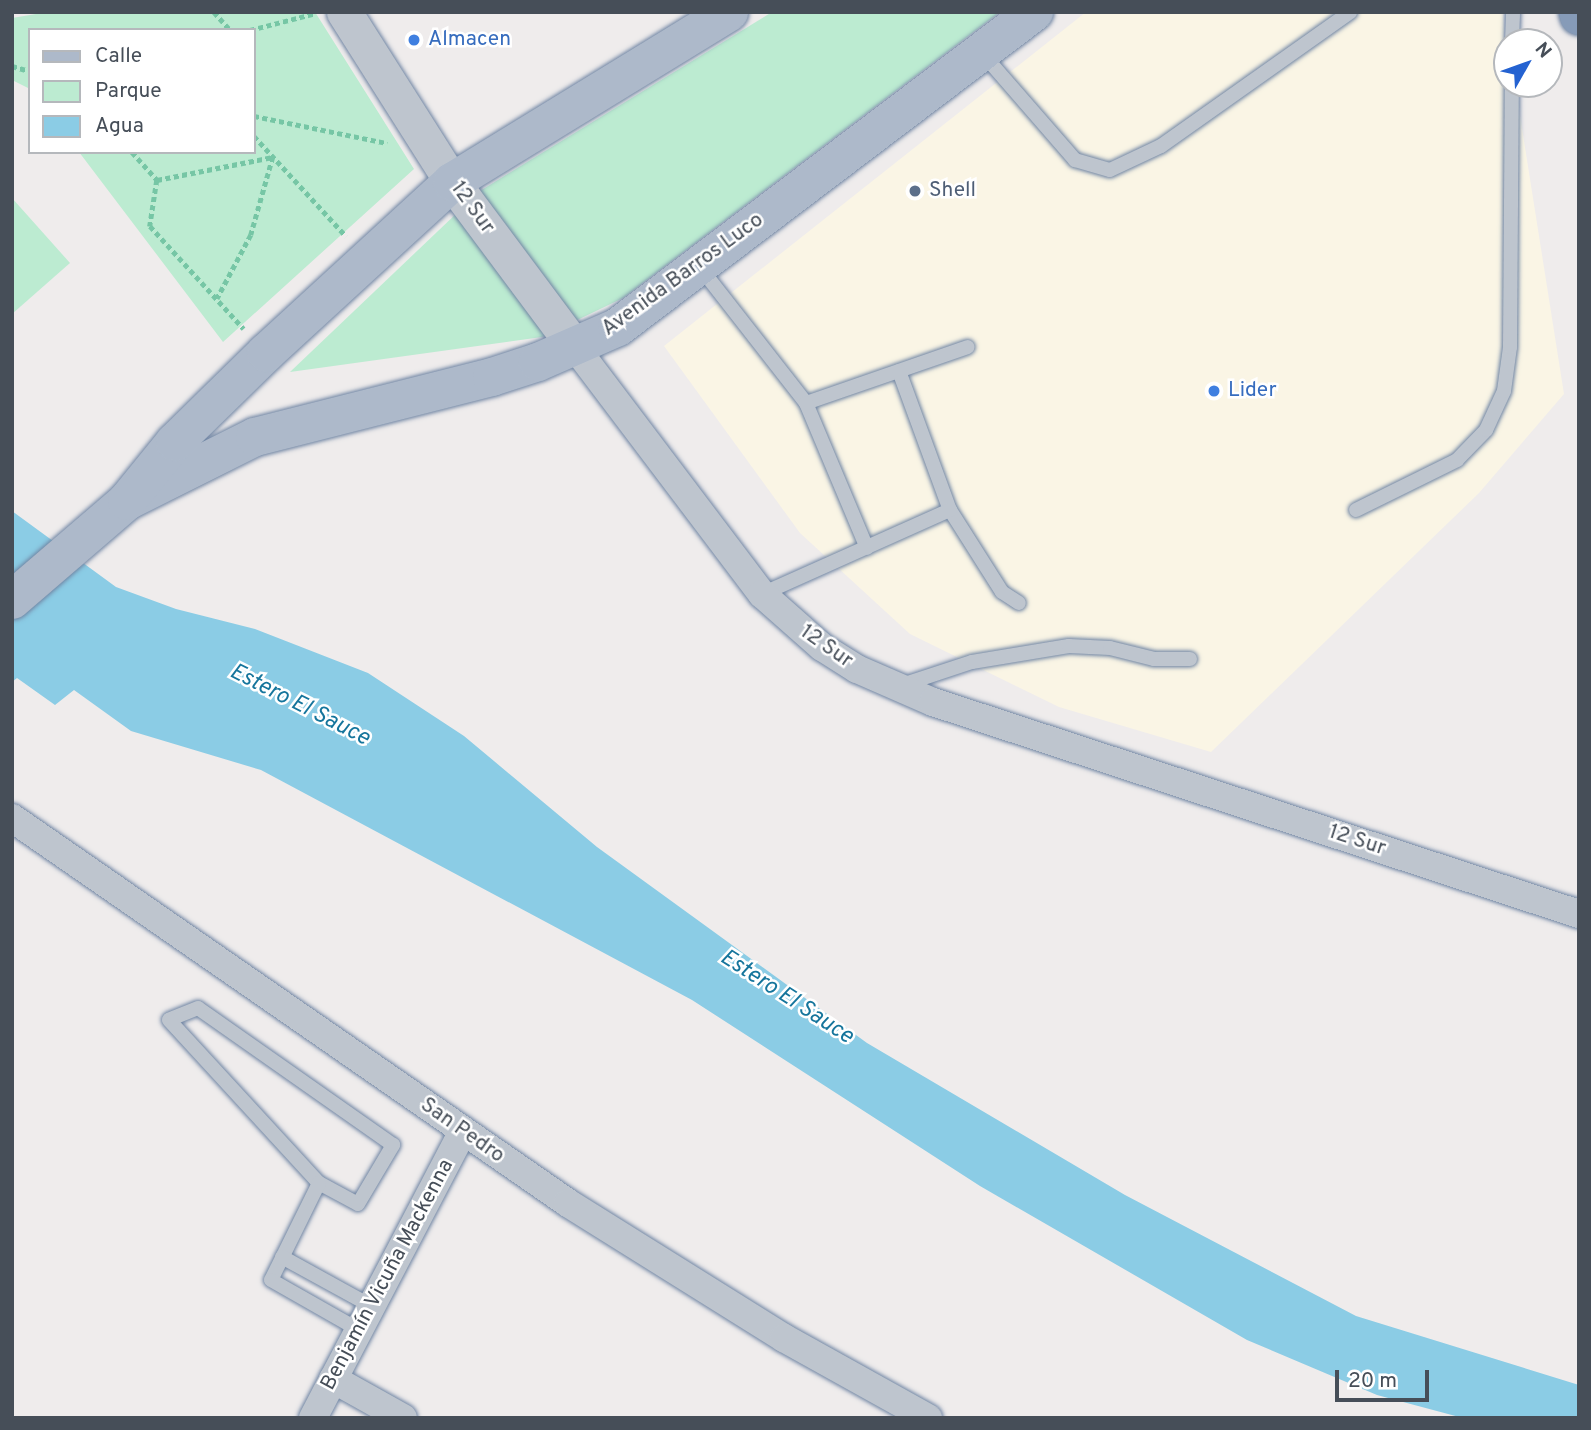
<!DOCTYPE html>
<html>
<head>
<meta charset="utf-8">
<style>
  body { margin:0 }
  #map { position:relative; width:1591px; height:1430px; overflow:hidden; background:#efecec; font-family:Overpass,sans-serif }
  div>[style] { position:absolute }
  .commercial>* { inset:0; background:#faf5e5 }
  .green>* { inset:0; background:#bcebd1 }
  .water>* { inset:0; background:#8bcce5 }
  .path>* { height:4.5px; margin-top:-2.25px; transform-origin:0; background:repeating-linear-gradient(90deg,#76c6a5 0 5px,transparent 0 8.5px) }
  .roads { filter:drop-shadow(0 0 2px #7186a4) drop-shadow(0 0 2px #7186a4) }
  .service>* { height:14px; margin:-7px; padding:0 7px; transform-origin:7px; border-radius:7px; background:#bec5ce }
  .minor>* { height:28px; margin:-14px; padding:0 14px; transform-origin:14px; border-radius:14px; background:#bec5ce }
  .tertiary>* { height:35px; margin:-17.5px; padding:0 17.5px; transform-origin:17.5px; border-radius:17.5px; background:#bec5ce }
  .primary>* { height:38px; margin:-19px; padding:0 19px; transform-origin:19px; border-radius:19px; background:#adb9ca }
  .motorway>* { height:38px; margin:-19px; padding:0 19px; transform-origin:19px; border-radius:19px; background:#869bb8 }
  .dots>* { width:19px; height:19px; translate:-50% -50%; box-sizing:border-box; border:4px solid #fff; border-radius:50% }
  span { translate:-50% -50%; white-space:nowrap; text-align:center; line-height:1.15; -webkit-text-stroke:5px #fff; paint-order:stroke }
  .shop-label { font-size:21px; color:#366cbe }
  .left { translate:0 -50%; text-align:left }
  .service-label { font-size:21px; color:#4e5e75 }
  .street-label { font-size:21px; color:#464e58 }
  .water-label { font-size:23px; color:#15759c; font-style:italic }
  .frame { position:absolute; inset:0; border:14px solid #464e58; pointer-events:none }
  .legend { position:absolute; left:28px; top:28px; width:228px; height:126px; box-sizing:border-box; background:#fff; border:2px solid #b5b8bc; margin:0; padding:9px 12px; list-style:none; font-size:21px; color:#464e58 }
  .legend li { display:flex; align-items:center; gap:14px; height:35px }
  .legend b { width:35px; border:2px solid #b5b8bc }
  .north { position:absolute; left:1493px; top:28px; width:70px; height:70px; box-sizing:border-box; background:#fff; border:2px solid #b5b8bc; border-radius:50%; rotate:50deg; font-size:19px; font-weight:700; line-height:28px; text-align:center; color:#464e58 }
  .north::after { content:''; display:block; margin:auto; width:24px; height:32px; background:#2462d1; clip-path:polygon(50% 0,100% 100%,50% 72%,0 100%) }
  .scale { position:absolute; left:1335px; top:1370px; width:94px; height:32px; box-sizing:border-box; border:4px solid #464e58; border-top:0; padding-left:9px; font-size:21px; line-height:24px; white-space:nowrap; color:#464e58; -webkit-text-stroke:5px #fff; paint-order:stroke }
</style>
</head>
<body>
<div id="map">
  <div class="commercial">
    <i style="clip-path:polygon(1086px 12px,1503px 12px,1507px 84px,1515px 84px,1564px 394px,1479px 493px,1211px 752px,1059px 707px,910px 634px,800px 533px,664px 346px)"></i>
  </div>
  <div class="green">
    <i style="clip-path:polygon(48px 12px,315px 12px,414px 169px,223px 342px,79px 152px,254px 152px,254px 30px,30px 30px,30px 89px,12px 80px,12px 18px)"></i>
    <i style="clip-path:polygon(772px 12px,1000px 12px,623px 298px,542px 337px,290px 372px,480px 191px)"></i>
    <i style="clip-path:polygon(12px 198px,70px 263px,12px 314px)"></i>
  </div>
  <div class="water">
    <i style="clip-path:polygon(12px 511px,116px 587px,176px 609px,255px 629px,368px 673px,464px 736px,597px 847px,867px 1043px,1125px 1195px,1356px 1316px,1579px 1385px,1579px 1418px,1463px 1418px,1377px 1395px,1247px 1340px,980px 1186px,692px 1000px,261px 770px,131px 731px,74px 690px,55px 705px,17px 678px,12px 682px)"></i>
  </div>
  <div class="path">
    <i style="left:214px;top:12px;width:24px;rotate:48deg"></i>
    <i style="left:250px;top:30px;width:65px;rotate:-14.3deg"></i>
    <i style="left:12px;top:66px;width:19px;rotate:16deg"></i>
    <i style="left:254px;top:116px;width:136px;rotate:11.5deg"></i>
    <i style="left:254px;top:136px;width:136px;rotate:47.4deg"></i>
    <i style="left:132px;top:152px;width:38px;rotate:48deg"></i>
    <i style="left:157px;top:180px;width:47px;rotate:98.7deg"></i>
    <i style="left:150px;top:226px;width:139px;rotate:47.6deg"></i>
    <i style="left:157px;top:180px;width:118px;rotate:-11.2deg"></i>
    <i style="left:273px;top:157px;width:81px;rotate:105.8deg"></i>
    <i style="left:251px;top:235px;width:72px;rotate:118deg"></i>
  </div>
  <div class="roads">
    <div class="service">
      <i style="left:1512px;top:42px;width:30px;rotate:-88deg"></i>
      <i style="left:982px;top:53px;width:142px;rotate:49deg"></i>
      <i style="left:1075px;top:160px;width:36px;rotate:16deg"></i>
      <i style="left:1110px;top:170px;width:56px;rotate:-25.2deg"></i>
      <i style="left:1161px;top:146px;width:232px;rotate:-35.3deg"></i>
      <i style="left:699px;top:266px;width:174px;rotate:52deg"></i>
      <i style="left:806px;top:403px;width:171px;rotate:-19.1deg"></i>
      <i style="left:899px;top:371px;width:148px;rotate:69.9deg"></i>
      <i style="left:950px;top:510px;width:97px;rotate:57.6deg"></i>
      <i style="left:1002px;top:592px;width:20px;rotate:33deg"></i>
      <i style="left:806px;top:403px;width:157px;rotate:67.2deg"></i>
      <i style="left:1356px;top:510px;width:113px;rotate:-26.3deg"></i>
      <i style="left:1457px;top:460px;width:42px;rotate:-46deg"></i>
      <i style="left:1486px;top:430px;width:43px;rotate:-65.2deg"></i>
      <i style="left:1504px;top:391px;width:44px;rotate:-82.2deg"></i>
      <i style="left:1510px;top:347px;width:263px;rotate:-89.6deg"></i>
      <i style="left:762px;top:594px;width:206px;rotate:-24.1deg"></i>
      <i style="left:899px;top:686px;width:77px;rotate:-18.2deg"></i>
      <i style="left:972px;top:662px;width:98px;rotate:-9.4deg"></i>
      <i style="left:1069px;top:646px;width:41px;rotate:2.8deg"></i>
      <i style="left:1110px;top:648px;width:45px;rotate:14deg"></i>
      <i style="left:1154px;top:659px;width:36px"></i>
      <i style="left:319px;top:1183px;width:44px;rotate:28.3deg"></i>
      <i style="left:358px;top:1204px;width:69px;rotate:-59.3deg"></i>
      <i style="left:393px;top:1145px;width:238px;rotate:-144.9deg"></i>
      <i style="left:198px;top:1008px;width:31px;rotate:158deg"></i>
      <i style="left:169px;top:1020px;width:222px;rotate:47.4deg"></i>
      <i style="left:319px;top:1183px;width:108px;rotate:116.3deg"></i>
      <i style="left:271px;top:1280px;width:101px;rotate:29.6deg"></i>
      <i style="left:282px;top:1257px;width:102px;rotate:28.8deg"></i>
    </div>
    <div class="minor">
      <i style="left:575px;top:347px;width:310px;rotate:52.9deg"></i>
      <i style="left:762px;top:594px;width:80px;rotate:41.5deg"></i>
      <i style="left:822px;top:647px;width:41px;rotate:32.2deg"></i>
      <i style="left:857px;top:669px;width:83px;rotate:23.5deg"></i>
      <i style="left:933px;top:702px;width:680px;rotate:18.17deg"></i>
      <i style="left:12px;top:818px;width:676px;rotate:34.7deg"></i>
      <i style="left:568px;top:1203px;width:255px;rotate:32deg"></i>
      <i style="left:784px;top:1338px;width:165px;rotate:29.1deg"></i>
      <i style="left:333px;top:1379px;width:80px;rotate:29.1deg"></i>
      <i style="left:313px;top:1418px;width:324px;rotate:-62.4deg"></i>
    </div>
    <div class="tertiary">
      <i style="left:344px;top:12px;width:201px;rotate:57.6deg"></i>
      <i style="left:452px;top:182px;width:206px;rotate:53.3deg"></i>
    </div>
    <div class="primary">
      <i style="left:127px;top:501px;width:143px;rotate:-26.6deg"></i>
      <i style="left:255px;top:437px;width:244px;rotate:-14.2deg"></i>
      <i style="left:492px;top:377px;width:48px;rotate:-18.1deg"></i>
      <i style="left:538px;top:362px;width:87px;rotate:-23.6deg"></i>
      <i style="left:618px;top:327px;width:522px;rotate:-37.13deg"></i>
      <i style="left:12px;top:600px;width:152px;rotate:-40.7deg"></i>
      <i style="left:127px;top:501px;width:76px;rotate:-50.9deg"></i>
      <i style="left:175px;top:442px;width:127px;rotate:-44.4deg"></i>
      <i style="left:266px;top:353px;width:253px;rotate:-42.6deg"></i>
      <i style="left:452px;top:182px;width:325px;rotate:-31.5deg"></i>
    </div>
    <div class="motorway">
      <i style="left:1578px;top:12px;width:4px;rotate:76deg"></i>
    </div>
  </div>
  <div class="dots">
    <i style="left:414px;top:40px;background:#3f7fe0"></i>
    <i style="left:915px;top:191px;background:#5c6f8a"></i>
    <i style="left:1214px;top:391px;background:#3f7fe0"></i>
  </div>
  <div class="shop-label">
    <span class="left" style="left:428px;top:40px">Almacen</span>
    <span class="left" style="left:1228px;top:391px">Lider</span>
  </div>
  <div class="service-label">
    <span class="left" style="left:929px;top:191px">Shell</span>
  </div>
  <div class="street-label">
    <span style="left:472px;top:208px;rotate:54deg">12 Sur</span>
    <span style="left:683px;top:275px;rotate:-36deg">Avenida Barros Luco</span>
    <span style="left:826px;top:647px;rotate:35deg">12 Sur</span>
    <span style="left:1357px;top:841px;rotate:18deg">12 Sur</span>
    <span style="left:462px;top:1131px;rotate:35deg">San Pedro</span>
    <span style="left:388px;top:1275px;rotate:-62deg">Benjamín Vicuña Mackenna</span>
  </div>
  <div class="water-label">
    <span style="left:299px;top:706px;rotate:27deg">Estero El Sauce</span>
    <span style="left:786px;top:998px;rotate:33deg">Estero El Sauce</span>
  </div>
  <div class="frame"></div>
  <ul class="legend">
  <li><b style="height:9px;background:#adb9ca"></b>Calle</li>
  <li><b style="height:19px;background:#bcebd1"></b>Parque</li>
  <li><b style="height:19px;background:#8bcce5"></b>Agua</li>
  </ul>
  <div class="north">N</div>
  <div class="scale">20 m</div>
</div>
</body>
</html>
